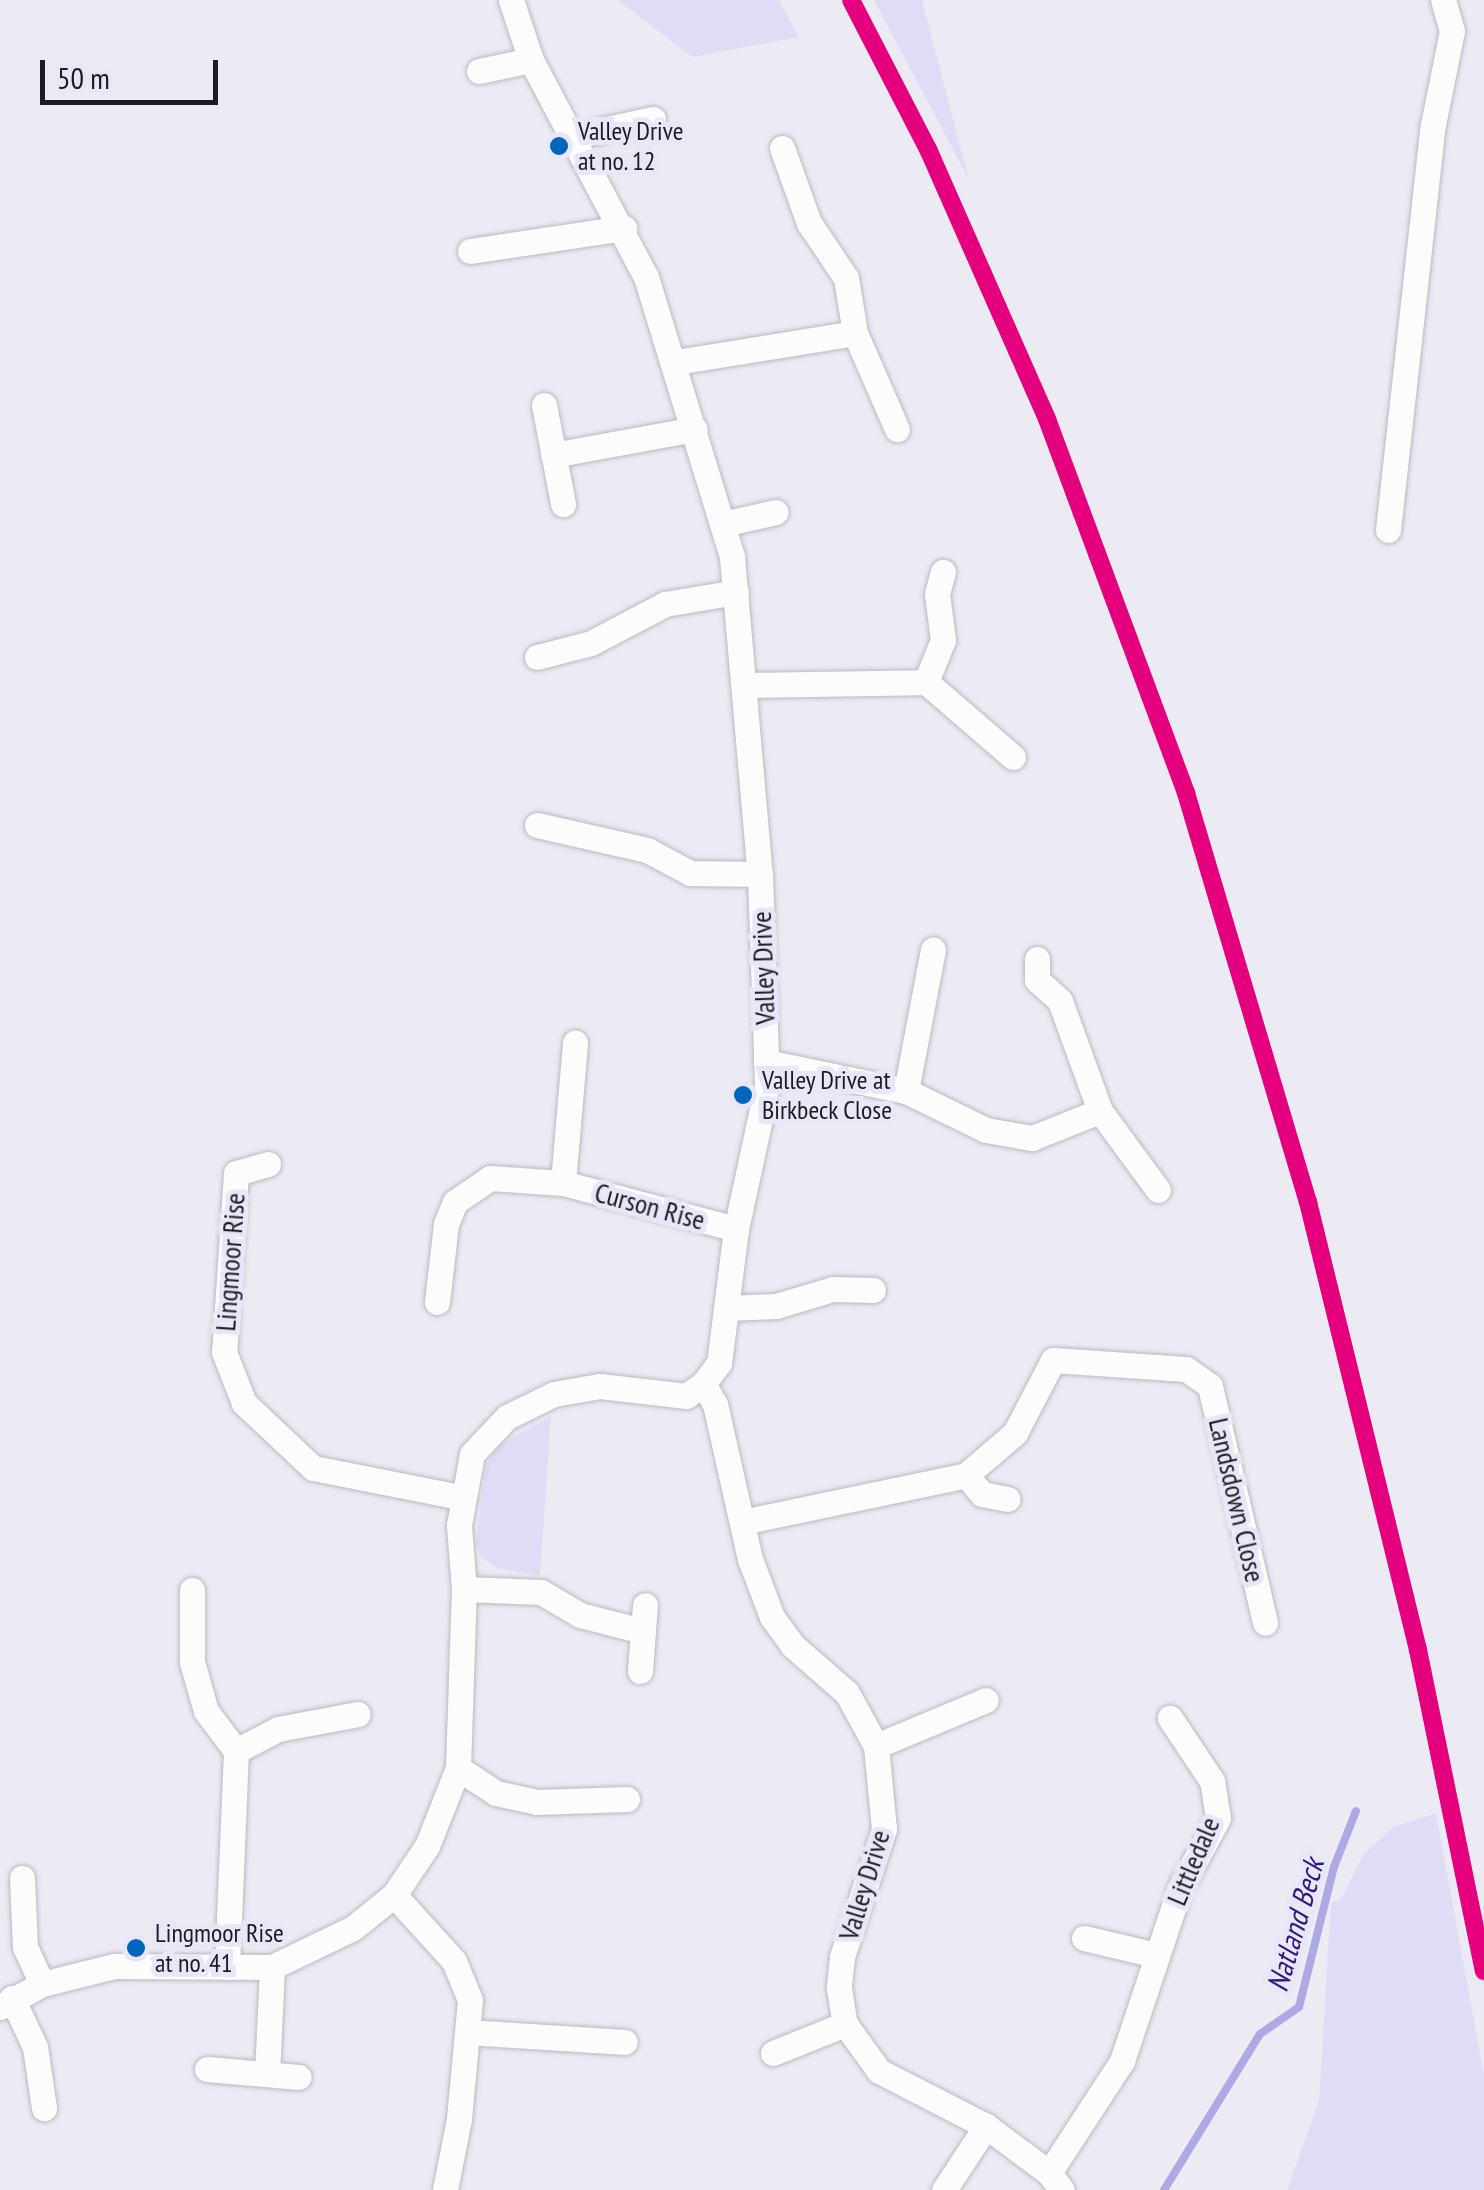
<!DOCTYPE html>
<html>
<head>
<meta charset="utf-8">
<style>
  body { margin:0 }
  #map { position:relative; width:1484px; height:2190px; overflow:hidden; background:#ecebf4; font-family:"PT Sans Narrow",sans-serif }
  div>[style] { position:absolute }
  .green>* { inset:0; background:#deddf5 }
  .stream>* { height:8px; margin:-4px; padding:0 4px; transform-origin:4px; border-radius:4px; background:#aea8e5 }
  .roads { filter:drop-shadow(0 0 2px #babac0) drop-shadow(0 0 2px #babac0) }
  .minor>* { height:25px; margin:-12.5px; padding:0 12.5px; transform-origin:12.5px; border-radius:12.5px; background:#fcfcfd }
  .rail-1>* { height:18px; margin:-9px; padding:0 9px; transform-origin:9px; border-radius:9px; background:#e5007d }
  .dots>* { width:28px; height:28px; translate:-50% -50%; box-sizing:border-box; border:5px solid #e8e7f8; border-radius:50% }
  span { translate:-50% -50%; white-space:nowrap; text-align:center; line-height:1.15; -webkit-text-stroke:10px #e8e7f8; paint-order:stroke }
  .bus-label { font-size:26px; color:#1b1b21 }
  .left { translate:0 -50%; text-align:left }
  .street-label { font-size:28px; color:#1b1b21 }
  .water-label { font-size:30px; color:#341778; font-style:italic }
  .scale { position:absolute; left:40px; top:60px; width:178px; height:45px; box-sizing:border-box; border:5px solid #1b1b21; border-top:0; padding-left:12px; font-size:30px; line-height:35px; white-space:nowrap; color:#1b1b21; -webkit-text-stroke:8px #e8e7f8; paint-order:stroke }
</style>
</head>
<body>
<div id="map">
  <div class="green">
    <i style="clip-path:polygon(618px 0,779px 0,799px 37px,692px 57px)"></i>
    <i style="clip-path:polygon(874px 0,922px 0,969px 180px)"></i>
    <i style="clip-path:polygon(551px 1416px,540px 1576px,497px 1568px,482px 1558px,476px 1544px,486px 1465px,500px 1445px)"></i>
    <i style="clip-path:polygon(1436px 1813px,1484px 2075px,1484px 2190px,1287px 2190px,1319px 2101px,1331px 1903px,1342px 1898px,1363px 1855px,1393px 1827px)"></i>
  </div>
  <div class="stream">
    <i style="left:1164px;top:2190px;width:183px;rotate:-58.4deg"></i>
    <i style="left:1260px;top:2034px;width:47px;rotate:-34.7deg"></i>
    <i style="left:1299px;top:2007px;width:144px;rotate:-76deg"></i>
    <i style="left:1334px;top:1867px;width:60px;rotate:-68.6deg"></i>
  </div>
  <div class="roads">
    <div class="minor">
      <i style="left:511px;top:0;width:63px;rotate:71.6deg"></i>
      <i style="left:531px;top:60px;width:246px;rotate:62.1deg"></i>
      <i style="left:646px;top:277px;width:293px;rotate:72.9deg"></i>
      <i style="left:732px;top:557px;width:318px;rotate:85deg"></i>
      <i style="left:760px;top:874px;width:212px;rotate:88.1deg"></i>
      <i style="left:767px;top:1086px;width:146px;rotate:102.2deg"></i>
      <i style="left:736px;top:1229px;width:135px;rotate:97.2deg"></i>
      <i style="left:719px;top:1363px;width:26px;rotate:127deg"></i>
      <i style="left:703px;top:1384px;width:23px;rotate:59deg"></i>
      <i style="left:715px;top:1404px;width:159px;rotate:77.3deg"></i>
      <i style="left:750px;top:1559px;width:62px;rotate:69.2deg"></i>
      <i style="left:772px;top:1617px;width:34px;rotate:54deg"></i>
      <i style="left:792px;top:1645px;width:73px;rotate:41.1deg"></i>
      <i style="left:847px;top:1693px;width:60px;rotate:61.3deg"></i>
      <i style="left:876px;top:1746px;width:83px;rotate:84.5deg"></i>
      <i style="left:884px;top:1829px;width:135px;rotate:108.2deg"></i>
      <i style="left:842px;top:1957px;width:31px;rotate:96deg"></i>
      <i style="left:839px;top:1988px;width:36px;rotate:81deg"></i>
      <i style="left:845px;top:2024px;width:58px;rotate:54.1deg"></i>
      <i style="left:879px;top:2071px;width:120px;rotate:27.2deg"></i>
      <i style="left:986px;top:2126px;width:79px;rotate:36.7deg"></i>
      <i style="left:1049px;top:2173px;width:21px;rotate:53deg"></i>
      <i style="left:479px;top:71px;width:53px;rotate:-11.9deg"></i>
      <i style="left:570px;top:137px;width:85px;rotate:-12.2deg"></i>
      <i style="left:782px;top:148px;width:80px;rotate:70.2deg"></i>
      <i style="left:809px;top:223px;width:66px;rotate:56.1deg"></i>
      <i style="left:846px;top:278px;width:56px;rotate:80.7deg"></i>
      <i style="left:855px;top:333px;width:105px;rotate:66.4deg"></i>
      <i style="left:470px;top:251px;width:156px;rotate:-8.5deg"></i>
      <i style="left:676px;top:362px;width:181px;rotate:-9.2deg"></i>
      <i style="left:544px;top:405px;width:101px;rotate:79.1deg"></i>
      <i style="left:553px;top:455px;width:144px;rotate:-10.4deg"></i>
      <i style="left:723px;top:524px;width:54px;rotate:-12.8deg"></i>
      <i style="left:1388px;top:530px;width:407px;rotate:-83.7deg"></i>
      <i style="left:1433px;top:125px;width:96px;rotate:-78.6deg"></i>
      <i style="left:1452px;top:31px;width:32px;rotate:-106deg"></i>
      <i style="left:537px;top:657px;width:56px;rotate:-14.5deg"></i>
      <i style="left:591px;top:643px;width:84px;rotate:-27.8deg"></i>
      <i style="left:665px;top:604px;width:72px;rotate:-9.6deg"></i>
      <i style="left:926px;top:682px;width:45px;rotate:-68deg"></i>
      <i style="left:943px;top:640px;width:46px;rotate:-97.4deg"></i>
      <i style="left:937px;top:594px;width:23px;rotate:-75deg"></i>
      <i style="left:744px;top:685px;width:182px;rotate:-0.9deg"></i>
      <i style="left:926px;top:682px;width:115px;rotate:40.8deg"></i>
      <i style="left:537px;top:825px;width:113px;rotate:12.8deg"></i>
      <i style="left:647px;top:850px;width:49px;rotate:28.1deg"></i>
      <i style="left:690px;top:873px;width:70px;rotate:0.8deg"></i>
      <i style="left:1037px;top:959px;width:21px;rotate:90deg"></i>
      <i style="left:1037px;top:980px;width:31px;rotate:42deg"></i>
      <i style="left:1060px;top:1001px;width:117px;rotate:70deg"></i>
      <i style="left:1100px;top:1111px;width:98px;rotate:53.7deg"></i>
      <i style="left:766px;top:1062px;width:143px;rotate:11.7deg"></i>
      <i style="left:906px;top:1091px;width:89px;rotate:26deg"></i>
      <i style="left:986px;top:1130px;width:47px;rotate:9.9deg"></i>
      <i style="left:1032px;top:1138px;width:73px;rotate:-21.7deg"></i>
      <i style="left:906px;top:1091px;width:144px;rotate:-79.2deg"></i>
      <i style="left:268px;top:1164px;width:33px;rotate:164deg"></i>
      <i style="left:236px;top:1173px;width:179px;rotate:93.8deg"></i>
      <i style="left:224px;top:1352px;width:55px;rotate:68.6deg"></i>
      <i style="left:244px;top:1403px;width:95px;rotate:43.3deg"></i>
      <i style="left:313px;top:1468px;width:150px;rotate:11.2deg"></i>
      <i style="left:563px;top:1183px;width:141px;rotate:-85.1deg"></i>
      <i style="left:437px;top:1302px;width:79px;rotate:-83.4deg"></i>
      <i style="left:446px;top:1224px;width:24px;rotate:-68deg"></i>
      <i style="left:455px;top:1202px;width:42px;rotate:-34.4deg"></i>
      <i style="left:490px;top:1178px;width:73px;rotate:3.9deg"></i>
      <i style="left:563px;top:1183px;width:179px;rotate:14.9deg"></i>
      <i style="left:727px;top:1308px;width:49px;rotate:-2.3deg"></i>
      <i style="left:776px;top:1306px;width:59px;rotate:-16.6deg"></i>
      <i style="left:833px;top:1289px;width:40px;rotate:1.4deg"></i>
      <i style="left:966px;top:1475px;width:25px;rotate:50deg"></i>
      <i style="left:982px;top:1494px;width:26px;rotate:11deg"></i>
      <i style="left:742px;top:1522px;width:229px;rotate:-11.8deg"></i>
      <i style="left:966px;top:1475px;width:65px;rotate:-40.6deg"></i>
      <i style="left:1015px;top:1433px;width:82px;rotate:-62.5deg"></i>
      <i style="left:1053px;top:1360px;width:133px;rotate:3.9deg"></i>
      <i style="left:1186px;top:1369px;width:29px;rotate:35deg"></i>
      <i style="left:1210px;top:1386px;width:243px;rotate:76.9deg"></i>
      <i style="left:464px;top:1589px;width:77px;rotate:2.2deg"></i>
      <i style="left:541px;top:1592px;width:45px;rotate:30.5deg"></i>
      <i style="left:580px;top:1615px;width:65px;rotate:14.3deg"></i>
      <i style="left:192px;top:1590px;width:72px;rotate:90deg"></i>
      <i style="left:192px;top:1662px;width:51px;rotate:74.1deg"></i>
      <i style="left:206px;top:1711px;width:50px;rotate:53.1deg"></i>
      <i style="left:236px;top:1751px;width:216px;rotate:92.4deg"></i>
      <i style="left:640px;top:1671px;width:66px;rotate:-85.7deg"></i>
      <i style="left:876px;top:1746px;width:119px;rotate:-22.7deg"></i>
      <i style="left:236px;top:1751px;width:47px;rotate:-27.6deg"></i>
      <i style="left:278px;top:1729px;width:81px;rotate:-10.6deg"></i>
      <i style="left:458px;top:1768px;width:45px;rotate:33.3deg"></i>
      <i style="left:496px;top:1793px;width:42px;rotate:12.4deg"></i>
      <i style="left:537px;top:1802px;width:90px;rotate:-1.9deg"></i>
      <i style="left:22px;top:1878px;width:69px;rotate:87.5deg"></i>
      <i style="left:25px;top:1947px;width:41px;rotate:65.3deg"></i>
      <i style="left:394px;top:1895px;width:89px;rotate:47.7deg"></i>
      <i style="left:454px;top:1961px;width:42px;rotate:67.7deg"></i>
      <i style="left:470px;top:2000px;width:120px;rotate:95.3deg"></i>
      <i style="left:459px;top:2119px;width:72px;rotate:101.2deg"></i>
      <i style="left:1084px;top:1938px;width:74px;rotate:13.3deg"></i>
      <i style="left:12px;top:1998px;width:54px;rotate:64.9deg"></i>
      <i style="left:35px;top:2047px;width:62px;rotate:81.6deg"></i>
      <i style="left:0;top:2007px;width:48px;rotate:-28.7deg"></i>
      <i style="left:42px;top:1984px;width:74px;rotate:-14deg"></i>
      <i style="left:114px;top:1966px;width:158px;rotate:0.4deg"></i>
      <i style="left:272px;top:1967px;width:90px;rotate:-25.7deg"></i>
      <i style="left:353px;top:1928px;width:53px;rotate:-38.8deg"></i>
      <i style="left:394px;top:1895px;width:59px;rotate:-56deg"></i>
      <i style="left:427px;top:1846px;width:84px;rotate:-68.3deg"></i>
      <i style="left:458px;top:1768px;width:179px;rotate:-88.1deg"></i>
      <i style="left:464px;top:1589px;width:64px;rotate:-94.5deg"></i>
      <i style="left:459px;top:1525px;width:72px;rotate:-79.6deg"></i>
      <i style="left:472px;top:1454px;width:51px;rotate:-46.6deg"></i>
      <i style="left:507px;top:1417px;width:52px;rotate:-26.1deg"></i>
      <i style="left:554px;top:1394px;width:47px;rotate:-9.9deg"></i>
      <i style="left:600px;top:1386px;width:87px;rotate:6.6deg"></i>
      <i style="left:686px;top:1396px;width:21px;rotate:-35deg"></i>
      <i style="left:467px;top:2032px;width:158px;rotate:3.6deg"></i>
      <i style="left:773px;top:2053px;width:78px;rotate:-21.9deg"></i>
      <i style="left:207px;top:2069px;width:92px;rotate:5deg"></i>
      <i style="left:267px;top:2074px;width:107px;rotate:-87.3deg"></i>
      <i style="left:1049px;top:2173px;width:134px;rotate:-56.9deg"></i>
      <i style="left:1122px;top:2061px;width:182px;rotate:-71.5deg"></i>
      <i style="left:1180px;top:1888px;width:80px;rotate:-61.5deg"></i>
      <i style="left:1218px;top:1818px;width:37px;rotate:-99deg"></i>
      <i style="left:1212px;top:1781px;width:76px;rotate:-123.7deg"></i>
      <i style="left:944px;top:2190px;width:77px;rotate:-56.7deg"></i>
    </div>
  </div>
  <div class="rail-1">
    <i style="left:851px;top:0;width:168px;rotate:62.7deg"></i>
    <i style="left:928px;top:149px;width:295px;rotate:66.2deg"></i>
    <i style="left:1047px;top:419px;width:399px;rotate:69.6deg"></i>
    <i style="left:1186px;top:793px;width:427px;rotate:73.4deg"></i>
    <i style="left:1308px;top:1202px;width:461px;rotate:76.2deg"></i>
    <i style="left:1418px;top:1650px;width:328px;rotate:78.4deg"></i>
  </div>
  <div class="dots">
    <i style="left:559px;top:146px;background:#0065bd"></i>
    <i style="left:743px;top:1095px;background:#0065bd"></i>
    <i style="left:136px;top:1948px;background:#0065bd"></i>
  </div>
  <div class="bus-label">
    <span class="left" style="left:578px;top:146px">Valley Drive<br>at no. 12</span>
    <span class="left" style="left:762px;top:1095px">Valley Drive at<br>Birkbeck Close</span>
    <span class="left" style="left:155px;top:1948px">Lingmoor Rise<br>at no. 41</span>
  </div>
  <div class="street-label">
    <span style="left:763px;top:968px;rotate:-92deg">Valley Drive</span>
    <span style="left:650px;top:1206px;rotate:15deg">Curson Rise</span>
    <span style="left:230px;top:1262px;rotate:-86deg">Lingmoor Rise</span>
    <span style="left:1237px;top:1500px;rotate:77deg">Landsdown Close</span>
    <span style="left:1193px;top:1861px;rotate:-67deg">Littledale</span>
    <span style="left:864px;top:1885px;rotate:-73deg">Valley Drive</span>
  </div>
  <div class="water-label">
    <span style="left:1295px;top:1925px;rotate:-74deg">Natland Beck</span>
  </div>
  <div class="scale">50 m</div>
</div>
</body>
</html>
